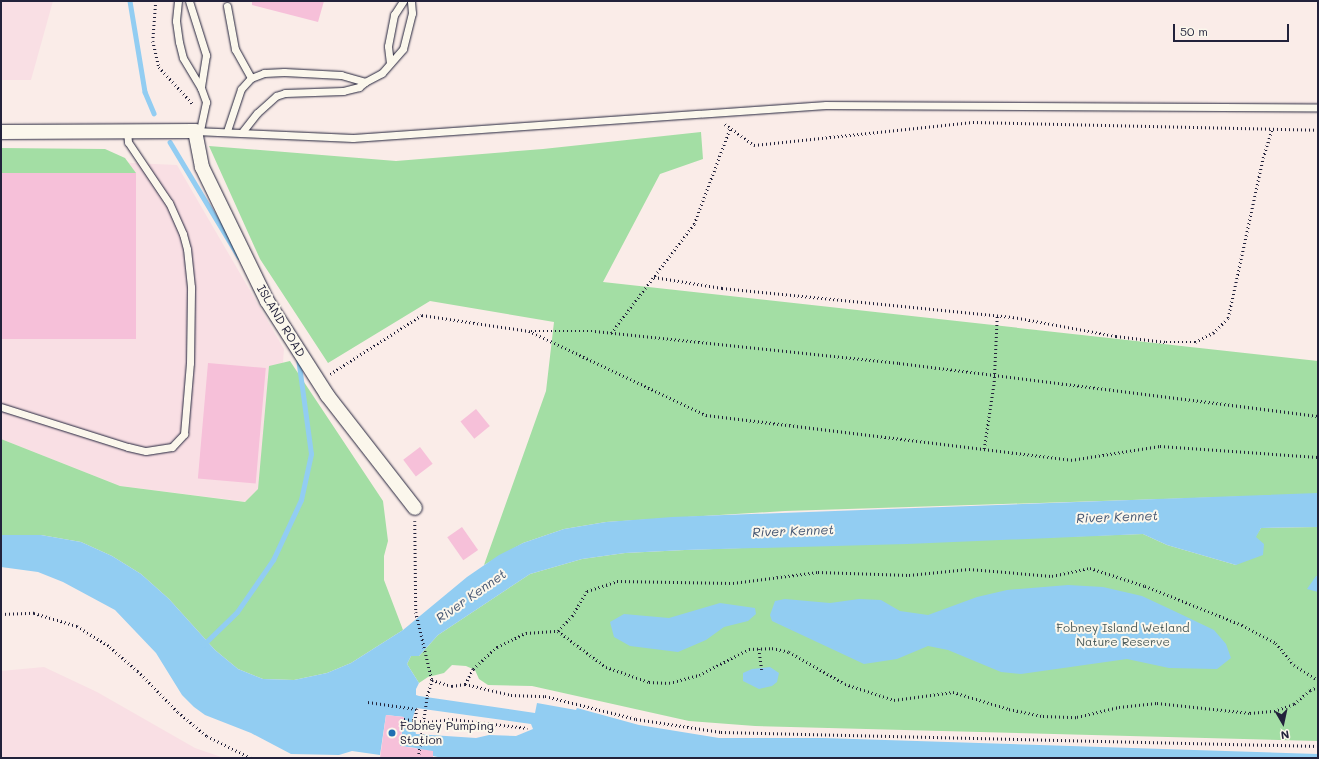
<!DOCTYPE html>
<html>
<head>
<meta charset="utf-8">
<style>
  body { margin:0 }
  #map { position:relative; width:1319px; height:759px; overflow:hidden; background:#faece8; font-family:Mali,sans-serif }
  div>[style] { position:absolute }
  .built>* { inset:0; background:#f9dfe4 }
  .green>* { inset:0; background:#a3dea4 }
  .water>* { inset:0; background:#92cdf2 }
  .stream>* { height:4.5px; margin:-2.25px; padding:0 2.25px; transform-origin:2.25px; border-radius:2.25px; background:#92cdf2 }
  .building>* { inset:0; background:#f6c0d9; transform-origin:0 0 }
  .path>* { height:2.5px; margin-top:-1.25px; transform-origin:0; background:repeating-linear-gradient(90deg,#22223b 0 1px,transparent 0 4px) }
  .roads { filter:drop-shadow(0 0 1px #22223b) drop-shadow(0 0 1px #22223b) }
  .service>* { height:7px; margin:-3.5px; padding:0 3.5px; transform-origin:3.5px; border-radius:3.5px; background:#fbf7ec }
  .minor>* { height:14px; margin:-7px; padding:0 7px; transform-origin:7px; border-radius:7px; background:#fbf7ec }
  .dots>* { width:11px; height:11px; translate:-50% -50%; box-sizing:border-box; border:2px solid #fbf7ec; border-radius:50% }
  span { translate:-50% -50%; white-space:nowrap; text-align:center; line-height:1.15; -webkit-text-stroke:4px #fbf7ec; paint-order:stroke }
  .street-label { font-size:12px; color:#22223b }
  .park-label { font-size:12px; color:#495a5a }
  .poi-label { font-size:12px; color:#22223b }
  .left { translate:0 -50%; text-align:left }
  .water-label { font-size:13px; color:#445572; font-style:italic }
  .frame { position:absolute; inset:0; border:2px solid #22223b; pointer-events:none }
  .north { position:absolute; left:1263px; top:703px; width:40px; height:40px; -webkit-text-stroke:3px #fbf7ec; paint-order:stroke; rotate:171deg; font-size:11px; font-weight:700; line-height:16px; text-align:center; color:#22223b }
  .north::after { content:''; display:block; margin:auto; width:14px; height:18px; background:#22223b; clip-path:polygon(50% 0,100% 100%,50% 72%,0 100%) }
  .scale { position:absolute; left:1173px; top:24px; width:116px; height:18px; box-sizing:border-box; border:2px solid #22223b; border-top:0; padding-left:5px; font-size:12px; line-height:14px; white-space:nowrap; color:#22223b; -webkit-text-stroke:3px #fbf7ec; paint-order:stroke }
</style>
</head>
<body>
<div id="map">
  <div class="built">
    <i style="clip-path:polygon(1px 1px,53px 1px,31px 80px,1px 80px)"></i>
    <i style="clip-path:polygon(1px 157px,177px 165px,284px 349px,272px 505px,120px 486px,1px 439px)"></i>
    <i style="clip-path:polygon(44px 667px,97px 692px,195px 748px,224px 758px,1px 758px,1px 671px)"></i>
  </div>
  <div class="green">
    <i style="clip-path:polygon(701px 132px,703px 159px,660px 174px,603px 282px,1318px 361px,1318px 494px,785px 511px,606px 522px,564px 529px,523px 543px,484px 565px,546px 391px,554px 322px,430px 301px,328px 363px,260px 259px,209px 146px,396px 161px,543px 149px)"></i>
    <i style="clip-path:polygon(1px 148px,105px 149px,125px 158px,136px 173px,1px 175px)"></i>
    <i style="clip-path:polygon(290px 361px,383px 501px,388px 541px,384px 556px,384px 580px,403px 630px,351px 663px,327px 673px,294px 680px,263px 679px,238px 669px,215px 650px,169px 599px,141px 574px,112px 556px,81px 542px,41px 535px,1px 535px,1px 439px,120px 486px,245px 502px,258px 489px,269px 366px)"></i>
    <i style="clip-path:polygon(1318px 527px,1318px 741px,755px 726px,689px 721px,532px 686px,488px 685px,479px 679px,475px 670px,466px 666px,452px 665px,444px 673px,428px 677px,419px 683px,407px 664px,411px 656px,419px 656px,438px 635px,530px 574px,582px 559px,625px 553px,685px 550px,1143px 534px,1167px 545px,1236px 565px,1261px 528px)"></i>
  </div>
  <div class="water">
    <i style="clip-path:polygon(evenodd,1318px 493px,1318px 527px,1261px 528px,1256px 537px,1264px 544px,1263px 555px,1236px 565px,1167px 545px,1143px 534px,907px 544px,685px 550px,625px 553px,582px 559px,530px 574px,438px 635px,419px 656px,411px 656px,407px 664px,419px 683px,416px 689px,416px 695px,419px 696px,535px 713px,537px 703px,576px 710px,577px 708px,639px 725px,719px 738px,823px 738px,1318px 754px,1318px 758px,442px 758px,425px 754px,416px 748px,400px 746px,404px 717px,386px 715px,380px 755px,352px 751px,339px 755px,291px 754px,251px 733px,205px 715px,194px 707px,182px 695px,156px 653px,115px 610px,63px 582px,38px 572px,1px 567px,1px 535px,41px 535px,81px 542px,112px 556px,141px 574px,169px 599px,215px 650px,238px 669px,263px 679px,294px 680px,327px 673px,351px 663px,403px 630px,467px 577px,499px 555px,523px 543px,564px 529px,606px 522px,672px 517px,1318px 493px,416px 708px,531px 724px,533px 729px,516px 736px,489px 735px,476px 738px,416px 734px,412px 720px,416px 708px)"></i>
    <i style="clip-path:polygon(1316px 576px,1318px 576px,1318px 592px,1307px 589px)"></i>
    <i style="clip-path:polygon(1068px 585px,1103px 587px,1142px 596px,1172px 610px,1214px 630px,1226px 644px,1231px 658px,1217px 669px,1169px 668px,1127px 659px,1021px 674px,1001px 672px,948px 650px,928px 646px,897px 659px,864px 664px,772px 621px,770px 615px,775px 601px,785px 599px,830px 603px,859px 599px,881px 600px,900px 611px,928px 615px,977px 597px,1007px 590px)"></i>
    <i style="clip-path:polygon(720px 603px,755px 608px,756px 614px,748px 621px,724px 627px,706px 640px,678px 652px,630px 646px,614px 637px,610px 622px,624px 614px,669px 618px)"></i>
    <i style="clip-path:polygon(770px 667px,779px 673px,777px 682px,772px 686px,759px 689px,743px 681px,743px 673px,752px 669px)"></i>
  </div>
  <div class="stream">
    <i style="left:130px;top:1px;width:92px;rotate:80.6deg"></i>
    <i style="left:145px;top:92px;width:23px;rotate:67deg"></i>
    <i style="left:170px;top:142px;width:134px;rotate:59deg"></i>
    <i style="left:203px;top:645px;width:47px;rotate:-44.1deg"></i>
    <i style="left:237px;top:612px;width:63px;rotate:-55.3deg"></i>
    <i style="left:273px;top:560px;width:66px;rotate:-65deg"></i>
    <i style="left:301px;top:500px;width:47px;rotate:-77.7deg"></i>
    <i style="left:311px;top:454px;width:97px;rotate:-97.7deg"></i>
  </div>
  <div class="building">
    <i style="clip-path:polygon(252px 1px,324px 1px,318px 22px,252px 5px)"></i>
    <i style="left:136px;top:173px;width:166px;height:135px;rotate:90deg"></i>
    <i style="left:208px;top:363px;width:58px;height:116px;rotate:5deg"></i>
    <i style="left:476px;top:409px;width:22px;height:20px;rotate:51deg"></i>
    <i style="left:420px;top:447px;width:21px;height:21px;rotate:53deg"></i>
    <i style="left:462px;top:527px;width:28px;height:18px;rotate:55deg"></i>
    <i style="clip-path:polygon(386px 715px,404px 717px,400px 746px,433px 751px,433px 758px,380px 758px)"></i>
  </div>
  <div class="path">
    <i style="left:156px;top:1px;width:40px;rotate:94.3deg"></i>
    <i style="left:153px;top:41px;width:27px;rotate:77deg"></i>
    <i style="left:159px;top:67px;width:50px;rotate:47.4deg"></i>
    <i style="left:725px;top:124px;width:36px;rotate:36deg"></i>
    <i style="left:754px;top:145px;width:220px;rotate:-6deg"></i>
    <i style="left:973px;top:122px;width:345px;rotate:1.3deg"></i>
    <i style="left:654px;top:277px;width:69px;rotate:9.2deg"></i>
    <i style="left:722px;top:288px;width:292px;rotate:5.7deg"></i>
    <i style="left:1013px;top:317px;width:105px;rotate:10.5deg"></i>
    <i style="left:1116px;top:336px;width:50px;rotate:6.8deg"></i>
    <i style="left:1166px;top:342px;width:29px"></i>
    <i style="left:1195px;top:342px;width:20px;rotate:-27deg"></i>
    <i style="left:1213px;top:333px;width:21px;rotate:-45deg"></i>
    <i style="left:1228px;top:318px;width:164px;rotate:-77.7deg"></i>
    <i style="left:1263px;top:158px;width:30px;rotate:-73deg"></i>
    <i style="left:531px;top:331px;width:64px"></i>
    <i style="left:595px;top:331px;width:306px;rotate:6deg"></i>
    <i style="left:899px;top:363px;width:422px;rotate:7.2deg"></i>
    <i style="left:611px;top:333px;width:137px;rotate:-52.7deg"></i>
    <i style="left:694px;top:224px;width:103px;rotate:-69.4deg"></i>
    <i style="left:330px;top:374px;width:109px;rotate:-32.7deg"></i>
    <i style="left:422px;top:315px;width:108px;rotate:8.5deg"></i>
    <i style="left:529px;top:331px;width:196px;rotate:25.4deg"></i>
    <i style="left:706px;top:415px;width:368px;rotate:7deg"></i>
    <i style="left:1071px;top:460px;width:90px;rotate:-8.9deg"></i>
    <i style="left:1160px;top:446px;width:158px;rotate:4deg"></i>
    <i style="left:984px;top:449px;width:68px;rotate:-81.5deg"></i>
    <i style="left:994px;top:382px;width:67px;rotate:-87.4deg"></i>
    <i style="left:415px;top:521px;width:91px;rotate:89.4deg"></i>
    <i style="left:416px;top:612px;width:70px;rotate:76.8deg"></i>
    <i style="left:1px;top:614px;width:33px;rotate:-2deg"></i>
    <i style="left:34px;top:613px;width:45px;rotate:16.8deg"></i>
    <i style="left:77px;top:626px;width:39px;rotate:32deg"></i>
    <i style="left:110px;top:647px;width:37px;rotate:41deg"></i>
    <i style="left:138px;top:671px;width:57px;rotate:45.7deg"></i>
    <i style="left:178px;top:712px;width:38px;rotate:40deg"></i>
    <i style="left:207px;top:736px;width:49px;rotate:26.6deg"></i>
    <i style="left:558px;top:631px;width:21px;rotate:-47deg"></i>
    <i style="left:572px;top:616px;width:29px;rotate:-59deg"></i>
    <i style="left:587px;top:591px;width:32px;rotate:-18deg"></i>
    <i style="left:617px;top:581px;width:116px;rotate:1deg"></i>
    <i style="left:733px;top:583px;width:86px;rotate:-7.4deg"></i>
    <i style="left:818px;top:572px;width:91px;rotate:1.9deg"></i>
    <i style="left:909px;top:575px;width:60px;rotate:-5.7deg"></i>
    <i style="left:969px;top:569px;width:83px;rotate:4.8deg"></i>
    <i style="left:1052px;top:576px;width:39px;rotate:-12deg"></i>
    <i style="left:1090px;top:568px;width:58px;rotate:18.1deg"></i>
    <i style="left:1145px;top:586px;width:105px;rotate:21.9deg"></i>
    <i style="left:1242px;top:625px;width:38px;rotate:28deg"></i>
    <i style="left:1276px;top:643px;width:28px;rotate:51deg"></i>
    <i style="left:1294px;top:665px;width:28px;rotate:32deg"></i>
    <i style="left:759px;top:649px;width:21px;rotate:82deg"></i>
    <i style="left:465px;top:684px;width:17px;rotate:-62deg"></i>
    <i style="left:473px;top:669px;width:33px;rotate:-43deg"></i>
    <i style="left:497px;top:647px;width:32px;rotate:-26deg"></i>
    <i style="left:526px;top:633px;width:32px;rotate:-4deg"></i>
    <i style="left:558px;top:631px;width:60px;rotate:36.9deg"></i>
    <i style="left:606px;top:667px;width:46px;rotate:19.2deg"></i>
    <i style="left:649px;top:682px;width:20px;rotate:3deg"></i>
    <i style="left:669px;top:683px;width:31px;rotate:-15deg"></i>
    <i style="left:699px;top:675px;width:56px;rotate:-27.5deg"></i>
    <i style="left:749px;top:649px;width:23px;rotate:-2deg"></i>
    <i style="left:772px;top:648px;width:17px;rotate:13deg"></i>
    <i style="left:789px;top:652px;width:64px;rotate:29.7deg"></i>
    <i style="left:845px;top:684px;width:52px;rotate:18.1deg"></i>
    <i style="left:894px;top:700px;width:60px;rotate:-7.7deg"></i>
    <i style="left:953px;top:692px;width:59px;rotate:16.9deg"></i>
    <i style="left:1009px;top:709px;width:35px;rotate:12deg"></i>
    <i style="left:1043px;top:716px;width:34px;rotate:2deg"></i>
    <i style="left:1077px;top:717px;width:43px;rotate:-13.4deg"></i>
    <i style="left:1119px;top:707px;width:38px;rotate:-6deg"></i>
    <i style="left:1157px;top:703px;width:94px;rotate:6.1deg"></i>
    <i style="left:1250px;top:713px;width:24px;rotate:-5deg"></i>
    <i style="left:1274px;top:711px;width:21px;rotate:-19deg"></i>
    <i style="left:1294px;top:704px;width:21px;rotate:-41deg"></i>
    <i style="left:1310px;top:690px;width:9px;rotate:-21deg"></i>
    <i style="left:368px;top:702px;width:49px;rotate:8.1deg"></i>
    <i style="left:417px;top:709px;width:12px;rotate:99deg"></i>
    <i style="left:404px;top:719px;width:24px;rotate:7deg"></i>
    <i style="left:428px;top:722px;width:24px;rotate:-7deg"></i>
    <i style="left:452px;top:719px;width:76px;rotate:6.8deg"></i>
    <i style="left:418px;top:758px;width:63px;rotate:-81.7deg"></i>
    <i style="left:427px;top:696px;width:17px;rotate:-73deg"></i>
    <i style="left:432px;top:680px;width:21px;rotate:17deg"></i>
    <i style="left:452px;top:686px;width:13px;rotate:-9deg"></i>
    <i style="left:465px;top:684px;width:47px;rotate:13.4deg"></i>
    <i style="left:511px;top:695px;width:34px;rotate:2deg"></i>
    <i style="left:545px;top:696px;width:94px;rotate:14.2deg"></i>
    <i style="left:636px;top:719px;width:86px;rotate:8.7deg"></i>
    <i style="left:721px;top:732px;width:597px;rotate:1.34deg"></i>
  </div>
  <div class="roads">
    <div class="service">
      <i style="left:178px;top:1px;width:20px;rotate:96deg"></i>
      <i style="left:176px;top:21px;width:21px;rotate:82deg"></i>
      <i style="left:179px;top:42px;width:16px;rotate:76deg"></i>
      <i style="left:183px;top:58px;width:35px;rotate:59deg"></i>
      <i style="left:201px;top:88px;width:15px;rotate:70deg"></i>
      <i style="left:206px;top:102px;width:30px;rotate:102deg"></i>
      <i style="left:189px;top:1px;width:57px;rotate:72.5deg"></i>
      <i style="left:206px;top:55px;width:33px;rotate:99deg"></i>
      <i style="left:227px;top:6px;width:44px;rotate:79.5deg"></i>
      <i style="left:235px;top:49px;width:33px;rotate:61deg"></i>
      <i style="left:390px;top:63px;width:17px;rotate:-97deg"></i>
      <i style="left:388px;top:46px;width:32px;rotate:-79deg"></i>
      <i style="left:394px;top:15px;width:17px;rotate:-57deg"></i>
      <i style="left:365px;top:82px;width:19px;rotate:-28deg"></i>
      <i style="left:382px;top:73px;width:32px;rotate:-49deg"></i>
      <i style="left:403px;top:49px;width:37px;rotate:-76deg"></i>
      <i style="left:412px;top:13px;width:12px;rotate:-95deg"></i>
      <i style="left:195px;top:131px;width:158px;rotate:2.5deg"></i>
      <i style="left:353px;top:138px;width:474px;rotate:-4deg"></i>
      <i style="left:826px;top:105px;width:492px;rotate:0.3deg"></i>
      <i style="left:227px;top:131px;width:44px;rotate:-71.6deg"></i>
      <i style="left:241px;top:89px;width:15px;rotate:-48deg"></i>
      <i style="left:251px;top:78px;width:14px;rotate:-21deg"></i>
      <i style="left:264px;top:73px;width:20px;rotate:-3deg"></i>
      <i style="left:284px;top:72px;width:57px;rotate:3deg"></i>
      <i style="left:341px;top:75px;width:25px;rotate:16deg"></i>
      <i style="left:365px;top:82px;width:8px;rotate:140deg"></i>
      <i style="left:359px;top:87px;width:16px;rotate:166deg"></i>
      <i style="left:343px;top:91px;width:58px;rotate:178deg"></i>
      <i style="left:285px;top:93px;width:9px;rotate:162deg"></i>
      <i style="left:276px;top:96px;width:25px;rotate:138deg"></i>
      <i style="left:257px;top:113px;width:24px;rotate:128deg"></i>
      <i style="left:1px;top:407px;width:133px;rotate:17.5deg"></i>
      <i style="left:128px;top:447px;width:18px;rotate:13deg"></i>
      <i style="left:146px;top:451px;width:26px;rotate:-9deg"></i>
      <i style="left:172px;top:447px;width:18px;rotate:-47deg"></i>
      <i style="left:184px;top:434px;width:71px;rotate:-85.2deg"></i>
      <i style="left:190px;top:363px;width:76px;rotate:-89.2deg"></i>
      <i style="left:191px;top:287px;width:38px;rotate:-96deg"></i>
      <i style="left:187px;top:249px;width:16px;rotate:-105deg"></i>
      <i style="left:183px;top:234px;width:34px;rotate:-114deg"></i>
      <i style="left:169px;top:203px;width:73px;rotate:-123.9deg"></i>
      <i style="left:128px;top:142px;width:12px;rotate:-95deg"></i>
    </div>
    <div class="minor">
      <i style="left:1px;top:132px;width:194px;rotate:-0.3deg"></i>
      <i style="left:195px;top:131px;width:37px;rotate:79deg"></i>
      <i style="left:202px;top:167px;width:149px;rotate:64.1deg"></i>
      <i style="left:267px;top:301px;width:112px;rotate:57.4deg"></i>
      <i style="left:327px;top:395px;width:143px;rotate:52.1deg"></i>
    </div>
  </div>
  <div class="dots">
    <i style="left:392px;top:733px;background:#1f6fb2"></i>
  </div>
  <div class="street-label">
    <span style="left:281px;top:321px;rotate:59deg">ISLAND ROAD</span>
  </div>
  <div class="park-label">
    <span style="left:1123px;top:635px">Fobney Island Wetland<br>Nature Reserve</span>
  </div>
  <div class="poi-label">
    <span class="left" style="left:400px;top:733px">Fobney Pumping<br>Station</span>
  </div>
  <div class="water-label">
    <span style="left:1117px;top:517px;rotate:-2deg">River Kennet</span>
    <span style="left:793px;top:531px;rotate:-2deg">River Kennet</span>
    <span style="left:471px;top:596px;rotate:-35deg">River Kennet</span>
  </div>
  <div class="frame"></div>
  <div class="north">N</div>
  <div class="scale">50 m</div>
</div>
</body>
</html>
